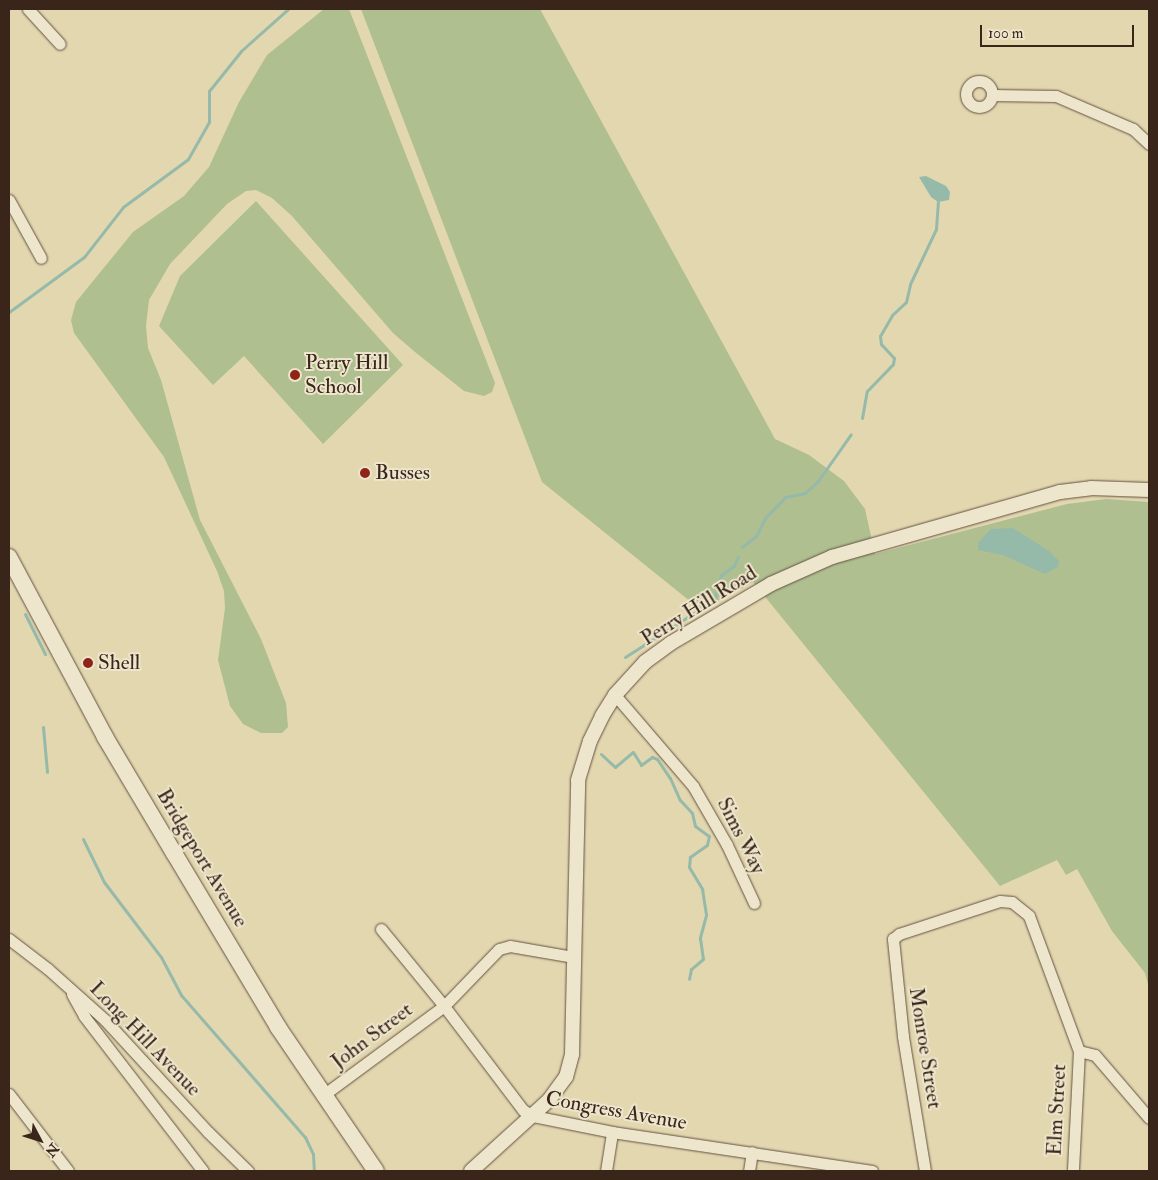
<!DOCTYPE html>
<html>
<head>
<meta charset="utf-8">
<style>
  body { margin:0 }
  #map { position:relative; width:1158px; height:1180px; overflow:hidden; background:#e3d7b0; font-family:"IM FELL Double Pica",serif }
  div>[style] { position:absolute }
  .green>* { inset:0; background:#afbf8f }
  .water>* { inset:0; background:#95baaa }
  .stream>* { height:3px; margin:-1.5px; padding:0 1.5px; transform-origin:1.5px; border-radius:1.5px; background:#95baaa }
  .roads { filter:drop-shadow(0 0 1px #645240) drop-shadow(0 0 1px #645240) }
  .minor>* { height:11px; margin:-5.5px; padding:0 5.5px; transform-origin:5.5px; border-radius:5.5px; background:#ede5cc }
  .minor>.ring { margin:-5.5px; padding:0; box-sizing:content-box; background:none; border:11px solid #ede5cc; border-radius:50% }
  .tertiary>* { height:14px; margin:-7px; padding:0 7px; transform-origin:7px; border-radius:7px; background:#ede5cc }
  .secondary>* { height:16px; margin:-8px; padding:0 8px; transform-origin:8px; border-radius:8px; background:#ede5cc }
  .dots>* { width:14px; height:14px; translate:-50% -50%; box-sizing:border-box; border:2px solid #ede5cc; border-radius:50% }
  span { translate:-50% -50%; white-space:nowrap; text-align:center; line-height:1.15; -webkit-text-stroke:4px #ede5cc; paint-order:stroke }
  .poi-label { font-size:21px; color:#39251a }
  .left { translate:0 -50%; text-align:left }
  .street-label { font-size:21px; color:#39251a }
  .frame { position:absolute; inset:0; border:10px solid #39251a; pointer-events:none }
  .north { position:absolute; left:15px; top:1115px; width:50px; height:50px; -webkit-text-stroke:4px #ede5cc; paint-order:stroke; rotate:130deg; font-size:14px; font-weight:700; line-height:20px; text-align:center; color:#39251a }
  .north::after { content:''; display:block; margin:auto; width:18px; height:22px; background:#39251a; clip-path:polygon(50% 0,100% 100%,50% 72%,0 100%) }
  .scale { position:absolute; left:980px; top:25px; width:154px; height:22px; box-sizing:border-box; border:2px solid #39251a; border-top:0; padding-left:6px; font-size:15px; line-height:18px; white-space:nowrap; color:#39251a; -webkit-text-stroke:4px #ede5cc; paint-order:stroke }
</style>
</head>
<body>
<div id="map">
  <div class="green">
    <i style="clip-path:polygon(324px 9px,349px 9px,495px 383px,492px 392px,484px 396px,464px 391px,415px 352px,393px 333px,292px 216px,272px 198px,256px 190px,246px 191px,227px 204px,170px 264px,149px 300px,146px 326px,148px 348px,161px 380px,200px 520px,261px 639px,286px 703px,288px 727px,282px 733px,261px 733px,243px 724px,230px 706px,218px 660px,225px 608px,224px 591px,217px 571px,164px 457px,74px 333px,71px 320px,76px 302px,133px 232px,184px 196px,209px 167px,239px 102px,267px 55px)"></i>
    <i style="clip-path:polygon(361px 9px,540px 9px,775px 439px,809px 455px,844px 481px,865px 509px,875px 554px,1067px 504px,1106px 499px,1149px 502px,1149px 988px,1145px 973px,1112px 931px,1077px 869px,1066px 875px,1057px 860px,1000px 886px,753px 582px,701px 610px,542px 482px)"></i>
    <i style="clip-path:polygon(256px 201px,403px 365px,323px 444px,244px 356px,213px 385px,159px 326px,180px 276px)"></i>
  </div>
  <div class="water">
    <i style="clip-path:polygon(926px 176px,946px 186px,950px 192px,949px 200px,938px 202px,931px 197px,919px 177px)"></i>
    <i style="clip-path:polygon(1013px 528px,1049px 551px,1059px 561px,1058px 567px,1045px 574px,1003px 555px,978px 550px,978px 543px,991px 529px)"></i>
  </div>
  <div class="stream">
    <i style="left:9px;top:312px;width:93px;rotate:-36.3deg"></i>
    <i style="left:84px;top:257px;width:63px;rotate:-52deg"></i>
    <i style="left:123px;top:207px;width:81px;rotate:-36.4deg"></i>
    <i style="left:188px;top:159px;width:43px;rotate:-60.4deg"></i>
    <i style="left:209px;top:122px;width:31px;rotate:-90deg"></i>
    <i style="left:209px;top:91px;width:51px;rotate:-51.3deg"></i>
    <i style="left:241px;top:51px;width:63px;rotate:-41.8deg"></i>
    <i style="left:862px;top:418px;width:27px;rotate:-80deg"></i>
    <i style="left:867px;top:391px;width:37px;rotate:-46deg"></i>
    <i style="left:893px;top:364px;width:6px;rotate:-81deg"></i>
    <i style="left:894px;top:358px;width:19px;rotate:-133deg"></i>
    <i style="left:881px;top:344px;width:8px;rotate:-97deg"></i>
    <i style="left:880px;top:336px;width:24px;rotate:-60deg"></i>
    <i style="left:892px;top:315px;width:19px;rotate:-43deg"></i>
    <i style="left:906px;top:302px;width:18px;rotate:-77deg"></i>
    <i style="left:910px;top:284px;width:61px;rotate:-64.7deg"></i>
    <i style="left:936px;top:229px;width:27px;rotate:-86deg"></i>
    <i style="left:742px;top:547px;width:18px;rotate:-38deg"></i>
    <i style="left:756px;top:536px;width:20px;rotate:-63deg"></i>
    <i style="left:765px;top:518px;width:29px;rotate:-46deg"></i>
    <i style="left:785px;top:497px;width:20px;rotate:-11deg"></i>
    <i style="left:805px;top:493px;width:18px;rotate:-43deg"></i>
    <i style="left:818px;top:481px;width:57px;rotate:-54.9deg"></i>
    <i style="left:25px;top:614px;width:45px;rotate:63.4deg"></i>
    <i style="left:625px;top:657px;width:106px;rotate:-32.6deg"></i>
    <i style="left:714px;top:600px;width:26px;rotate:-74deg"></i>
    <i style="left:721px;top:575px;width:16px;rotate:-35deg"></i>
    <i style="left:734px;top:566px;width:10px;rotate:-66deg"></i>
    <i style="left:43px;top:727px;width:45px;rotate:84.9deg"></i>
    <i style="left:601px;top:754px;width:19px;rotate:43deg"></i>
    <i style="left:615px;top:767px;width:23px;rotate:-40deg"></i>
    <i style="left:633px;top:752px;width:15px;rotate:58deg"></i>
    <i style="left:641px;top:765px;width:14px;rotate:-36deg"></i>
    <i style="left:652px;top:757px;width:5px;rotate:22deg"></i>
    <i style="left:657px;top:759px;width:23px;rotate:56deg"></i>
    <i style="left:670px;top:778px;width:24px;rotate:66deg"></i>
    <i style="left:680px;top:800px;width:18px;rotate:47deg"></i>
    <i style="left:692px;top:813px;width:13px;rotate:77deg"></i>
    <i style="left:695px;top:826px;width:17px;rotate:36deg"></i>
    <i style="left:709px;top:836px;width:9px;rotate:103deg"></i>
    <i style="left:707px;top:845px;width:21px;rotate:145deg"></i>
    <i style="left:690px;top:857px;width:10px;rotate:96deg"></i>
    <i style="left:689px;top:867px;width:26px;rotate:59deg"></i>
    <i style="left:702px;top:889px;width:26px;rotate:81deg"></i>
    <i style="left:706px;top:915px;width:24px;rotate:105deg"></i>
    <i style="left:700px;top:938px;width:21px;rotate:82deg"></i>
    <i style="left:703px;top:959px;width:16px;rotate:140deg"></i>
    <i style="left:691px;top:969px;width:10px;rotate:101deg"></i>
    <i style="left:83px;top:839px;width:48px;rotate:64deg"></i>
    <i style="left:104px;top:882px;width:94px;rotate:52.8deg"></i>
    <i style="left:161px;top:957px;width:43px;rotate:62.2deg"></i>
    <i style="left:181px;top:995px;width:189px;rotate:48.9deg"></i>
    <i style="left:305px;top:1137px;width:19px;rotate:65deg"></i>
    <i style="left:313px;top:1154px;width:17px;rotate:87deg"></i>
  </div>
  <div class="roads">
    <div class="minor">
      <i style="left:28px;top:9px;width:47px;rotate:47.6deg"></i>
      <i class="ring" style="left:966px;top:81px;width:15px;height:15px"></i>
      <i style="left:992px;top:95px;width:64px;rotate:0.9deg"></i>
      <i style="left:1056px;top:96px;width:84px;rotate:23.2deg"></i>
      <i style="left:1133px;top:129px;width:22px;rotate:43deg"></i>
      <i style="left:9px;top:200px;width:66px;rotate:61.1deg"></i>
      <i style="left:615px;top:695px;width:120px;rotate:49.4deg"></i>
      <i style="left:693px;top:786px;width:68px;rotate:60deg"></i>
      <i style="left:727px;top:845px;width:64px;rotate:65deg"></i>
      <i style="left:381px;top:929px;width:99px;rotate:50.7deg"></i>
      <i style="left:444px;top:1006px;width:131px;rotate:52.8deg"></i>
      <i style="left:523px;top:1110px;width:12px;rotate:31deg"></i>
      <i style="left:533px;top:1116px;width:81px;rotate:11.4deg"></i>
      <i style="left:612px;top:1132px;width:263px;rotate:8.5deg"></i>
      <i style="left:9px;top:939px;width:49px;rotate:37.6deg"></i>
      <i style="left:48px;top:969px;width:76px;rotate:41.8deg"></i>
      <i style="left:105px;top:1020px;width:152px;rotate:47.4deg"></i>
      <i style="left:208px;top:1132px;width:56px;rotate:44.3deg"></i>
      <i style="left:72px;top:994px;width:25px;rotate:61deg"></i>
      <i style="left:84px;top:1016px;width:195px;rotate:52.5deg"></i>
      <i style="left:1079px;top:1051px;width:16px;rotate:14deg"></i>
      <i style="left:1095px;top:1055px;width:83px;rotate:49.4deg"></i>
      <i style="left:9px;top:1094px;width:97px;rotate:52.5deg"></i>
      <i style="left:322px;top:1096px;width:152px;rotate:-36.4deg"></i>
      <i style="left:444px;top:1006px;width:79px;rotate:-46deg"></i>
      <i style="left:499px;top:949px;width:11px;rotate:-15deg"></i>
      <i style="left:510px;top:946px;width:65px;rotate:9.8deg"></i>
      <i style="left:606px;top:1171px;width:39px;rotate:-81deg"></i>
      <i style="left:749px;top:1171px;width:19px;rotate:-81deg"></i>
      <i style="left:925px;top:1171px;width:137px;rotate:-99.3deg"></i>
      <i style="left:903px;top:1036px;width:98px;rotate:-95.9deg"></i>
      <i style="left:893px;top:939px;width:8px;rotate:-40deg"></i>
      <i style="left:899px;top:934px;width:106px;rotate:-18.1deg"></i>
      <i style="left:1000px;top:901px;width:12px;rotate:5deg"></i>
      <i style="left:1012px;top:902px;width:22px;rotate:39deg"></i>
      <i style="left:1029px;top:916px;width:144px;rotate:69.7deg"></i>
      <i style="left:1079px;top:1051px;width:120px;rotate:92.9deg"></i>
    </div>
    <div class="tertiary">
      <i style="left:471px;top:1171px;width:105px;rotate:-42.3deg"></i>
      <i style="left:549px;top:1100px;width:29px;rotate:-54deg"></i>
      <i style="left:566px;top:1077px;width:24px;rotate:-75deg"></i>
      <i style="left:572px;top:1054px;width:274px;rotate:-88.7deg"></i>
      <i style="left:578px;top:780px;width:41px;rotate:-72.9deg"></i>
      <i style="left:590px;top:741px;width:28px;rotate:-64deg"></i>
      <i style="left:602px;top:716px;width:25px;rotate:-58deg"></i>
      <i style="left:615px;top:695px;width:45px;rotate:-47.7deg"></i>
      <i style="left:645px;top:662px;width:32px;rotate:-36deg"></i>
      <i style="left:671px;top:643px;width:116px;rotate:-30.5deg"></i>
      <i style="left:771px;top:584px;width:67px;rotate:-23.9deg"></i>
      <i style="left:832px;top:557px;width:237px;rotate:-15.9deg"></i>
      <i style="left:1060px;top:492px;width:31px;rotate:-7deg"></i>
      <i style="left:1091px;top:488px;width:58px;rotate:2deg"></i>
    </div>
    <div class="secondary">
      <i style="left:9px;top:557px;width:204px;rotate:61.9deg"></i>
      <i style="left:105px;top:737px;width:135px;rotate:59.3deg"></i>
      <i style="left:174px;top:853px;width:203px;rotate:59.1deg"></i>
      <i style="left:278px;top:1027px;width:174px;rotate:55.8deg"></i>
    </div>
  </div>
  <div class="dots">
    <i style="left:295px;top:375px;background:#8f2418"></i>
    <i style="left:365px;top:473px;background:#8f2418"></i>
    <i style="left:88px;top:663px;background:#8f2418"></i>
  </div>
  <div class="poi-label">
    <span class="left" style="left:305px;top:375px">Perry Hill<br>School</span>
    <span class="left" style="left:375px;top:473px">Busses</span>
    <span class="left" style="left:98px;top:663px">Shell</span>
  </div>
  <div class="street-label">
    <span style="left:699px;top:606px;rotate:-32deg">Perry Hill Road</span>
    <span style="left:741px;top:836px;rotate:63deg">Sims Way</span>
    <span style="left:202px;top:858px;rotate:59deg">Bridgeport Avenue</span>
    <span style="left:372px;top:1036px;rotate:-37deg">John Street</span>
    <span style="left:145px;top:1039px;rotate:46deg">Long Hill Avenue</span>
    <span style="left:925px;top:1048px;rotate:81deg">Monroe Street</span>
    <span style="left:1057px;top:1110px;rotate:-87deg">Elm Street</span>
    <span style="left:616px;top:1111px;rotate:10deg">Congress Avenue</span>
  </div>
  <div class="frame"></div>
  <div class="north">N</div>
  <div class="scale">100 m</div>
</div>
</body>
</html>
